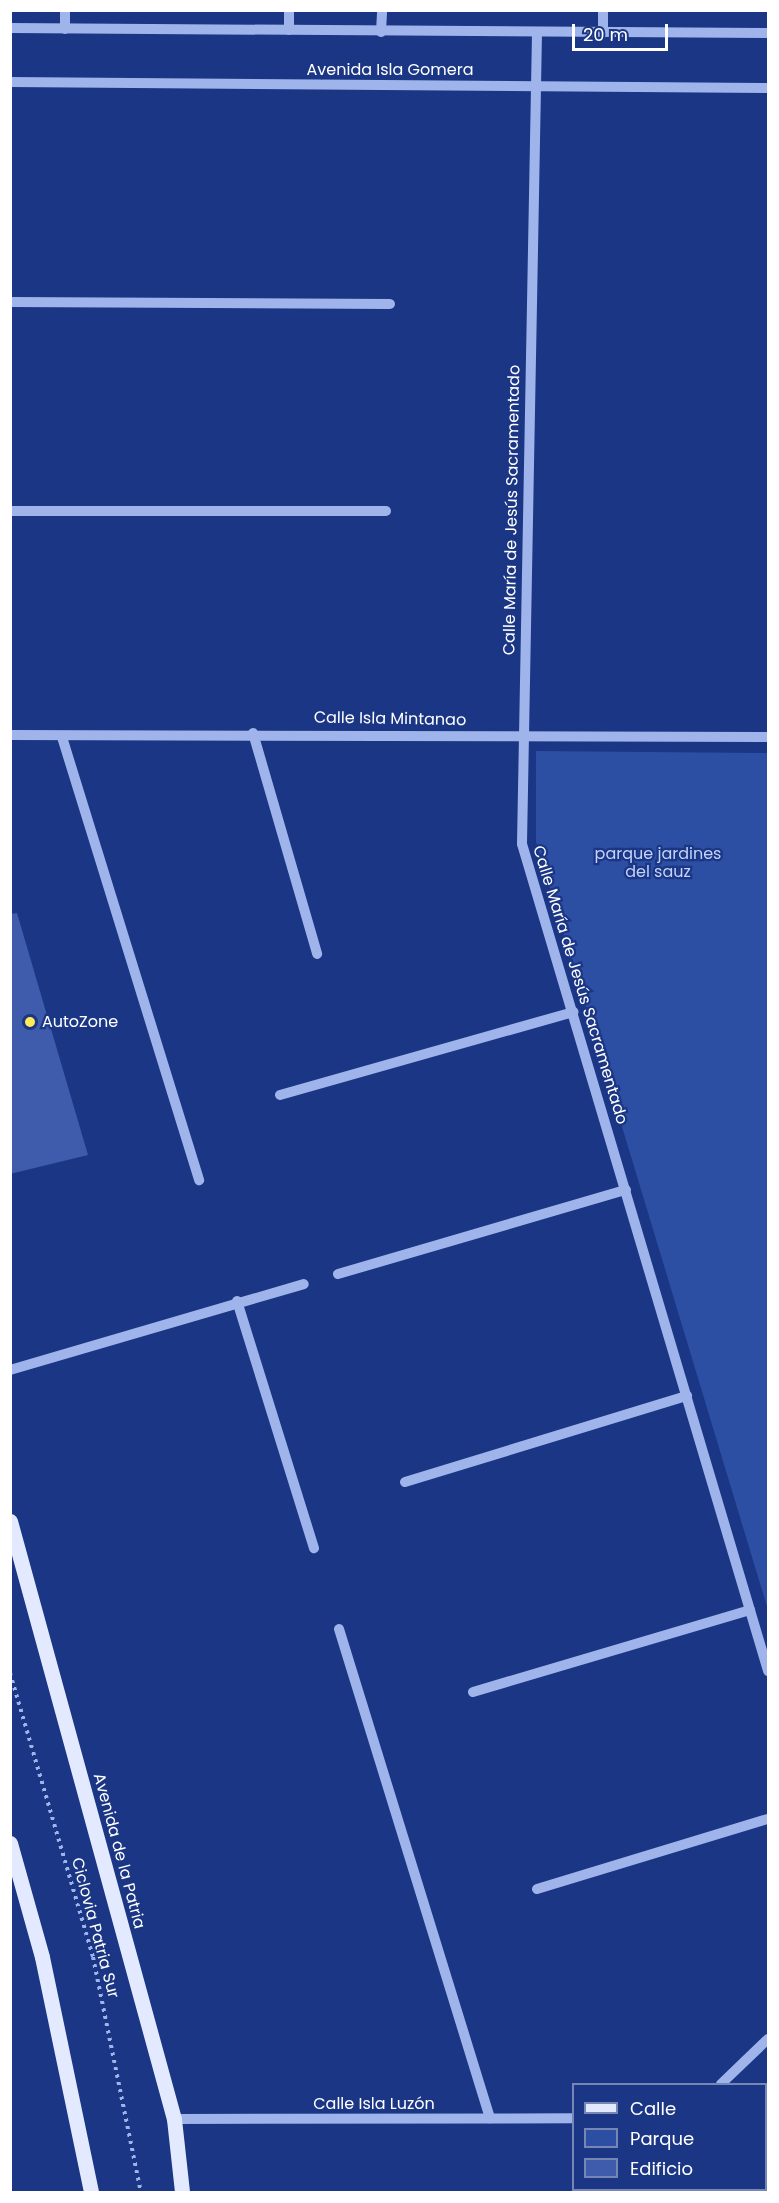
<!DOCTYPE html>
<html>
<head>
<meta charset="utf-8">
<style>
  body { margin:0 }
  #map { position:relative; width:779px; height:2203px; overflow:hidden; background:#1a3684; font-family:Poppins,sans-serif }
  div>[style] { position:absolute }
  .green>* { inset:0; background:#2c4ea3 }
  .building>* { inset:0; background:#3e5cab }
  .path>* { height:4px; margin-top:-2px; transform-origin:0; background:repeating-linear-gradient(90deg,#9fb4eb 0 3px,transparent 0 7.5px) }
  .minor>* { height:10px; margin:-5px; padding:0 5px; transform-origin:5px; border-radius:5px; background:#9fb4eb }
  .major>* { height:15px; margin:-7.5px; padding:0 7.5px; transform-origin:7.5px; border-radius:7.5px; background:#e3e9ff }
  .dots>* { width:16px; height:16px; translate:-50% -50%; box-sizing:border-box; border:3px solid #1a3684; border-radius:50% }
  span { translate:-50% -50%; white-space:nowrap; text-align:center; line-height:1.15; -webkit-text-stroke:4.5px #1a3684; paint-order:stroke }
  .street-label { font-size:16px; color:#fff }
  .park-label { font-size:16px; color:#c4d3f9 }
  .poi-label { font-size:16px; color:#fff }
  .left { translate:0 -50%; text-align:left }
  .frame { position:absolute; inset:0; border:12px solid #fff; pointer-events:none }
  .legend { position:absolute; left:572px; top:2083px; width:195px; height:108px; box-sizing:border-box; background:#1a3684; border:2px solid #7686b5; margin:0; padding:8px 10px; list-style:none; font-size:18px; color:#fff }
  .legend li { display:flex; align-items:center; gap:12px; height:30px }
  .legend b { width:30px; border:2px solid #7686b5 }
  .scale { position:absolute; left:572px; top:24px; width:96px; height:27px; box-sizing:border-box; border:3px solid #fff; border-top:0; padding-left:8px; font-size:18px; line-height:21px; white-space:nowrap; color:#fff; -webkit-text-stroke:4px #1a3684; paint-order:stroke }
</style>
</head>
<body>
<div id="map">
  <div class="green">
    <i style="clip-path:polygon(536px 751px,768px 753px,768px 1610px,536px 842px)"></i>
  </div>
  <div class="building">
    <i style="clip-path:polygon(17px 913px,88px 1155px,10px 1174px,10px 914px)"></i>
  </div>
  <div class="path">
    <i style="left:10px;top:1673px;width:296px;rotate:73.7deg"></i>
    <i style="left:93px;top:1957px;width:240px;rotate:78.5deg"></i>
  </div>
  <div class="minor">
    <i style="left:10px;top:28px;width:758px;rotate:0.38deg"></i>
    <i style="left:65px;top:29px;width:19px;rotate:-90deg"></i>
    <i style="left:289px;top:30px;width:20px;rotate:-90deg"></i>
    <i style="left:381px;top:32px;width:22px;rotate:-87deg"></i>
    <i style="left:537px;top:33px;width:811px;rotate:91.06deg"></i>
    <i style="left:522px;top:844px;width:863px;rotate:73.43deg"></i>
    <i style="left:603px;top:33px;width:23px;rotate:-90deg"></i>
    <i style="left:10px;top:82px;width:758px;rotate:0.45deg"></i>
    <i style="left:10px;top:302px;width:380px;rotate:0.3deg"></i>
    <i style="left:10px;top:511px;width:376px"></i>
    <i style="left:253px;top:733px;width:230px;rotate:73.8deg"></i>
    <i style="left:10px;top:735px;width:758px;rotate:0.15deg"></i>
    <i style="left:62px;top:737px;width:464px;rotate:72.8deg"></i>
    <i style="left:280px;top:1095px;width:305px;rotate:-15.8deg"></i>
    <i style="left:338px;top:1274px;width:300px;rotate:-16.3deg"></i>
    <i style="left:237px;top:1301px;width:259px;rotate:72.7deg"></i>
    <i style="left:10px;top:1370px;width:306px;rotate:-16.3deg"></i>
    <i style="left:405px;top:1482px;width:295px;rotate:-17deg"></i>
    <i style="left:339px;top:1629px;width:512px;rotate:72.84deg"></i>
    <i style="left:473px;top:1692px;width:289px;rotate:-16.5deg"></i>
    <i style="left:537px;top:1889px;width:241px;rotate:-16.9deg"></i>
    <i style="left:721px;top:2084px;width:65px;rotate:-43.8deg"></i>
    <i style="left:174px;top:2119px;width:400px;rotate:-0.1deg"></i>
    <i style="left:766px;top:2119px;width:2px"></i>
  </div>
  <div class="major">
    <i style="left:10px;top:1521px;width:620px;rotate:74.66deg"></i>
    <i style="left:174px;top:2119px;width:73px;rotate:83.7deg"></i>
    <i style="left:10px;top:1843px;width:118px;rotate:74.3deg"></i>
    <i style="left:42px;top:1957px;width:240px;rotate:78.2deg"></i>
  </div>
  <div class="dots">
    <i style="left:30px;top:1022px;background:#feeb5a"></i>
  </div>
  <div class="street-label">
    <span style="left:390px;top:70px">Avenida Isla Gomera</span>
    <span style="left:512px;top:510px;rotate:-89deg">Calle María de Jesús Sacramentado</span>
    <span style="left:390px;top:719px;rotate:1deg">Calle Isla Mintanao</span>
    <span style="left:580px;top:985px;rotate:73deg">Calle María de Jesús Sacramentado</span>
    <span style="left:119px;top:1851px;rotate:75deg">Avenida de la Patria</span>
    <span style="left:95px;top:1928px;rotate:75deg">Ciclovia Patria Sur</span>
    <span style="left:374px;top:2104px">Calle Isla Luzón</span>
  </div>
  <div class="park-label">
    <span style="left:658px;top:863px">parque jardines<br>del sauz</span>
  </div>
  <div class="poi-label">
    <span class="left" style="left:42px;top:1022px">AutoZone</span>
  </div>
  <div class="frame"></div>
  <ul class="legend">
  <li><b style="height:8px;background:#e3e9ff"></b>Calle</li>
  <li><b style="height:16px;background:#2c4ea3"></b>Parque</li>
  <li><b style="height:16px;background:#3e5cab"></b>Edificio</li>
  </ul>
  <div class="scale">20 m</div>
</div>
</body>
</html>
